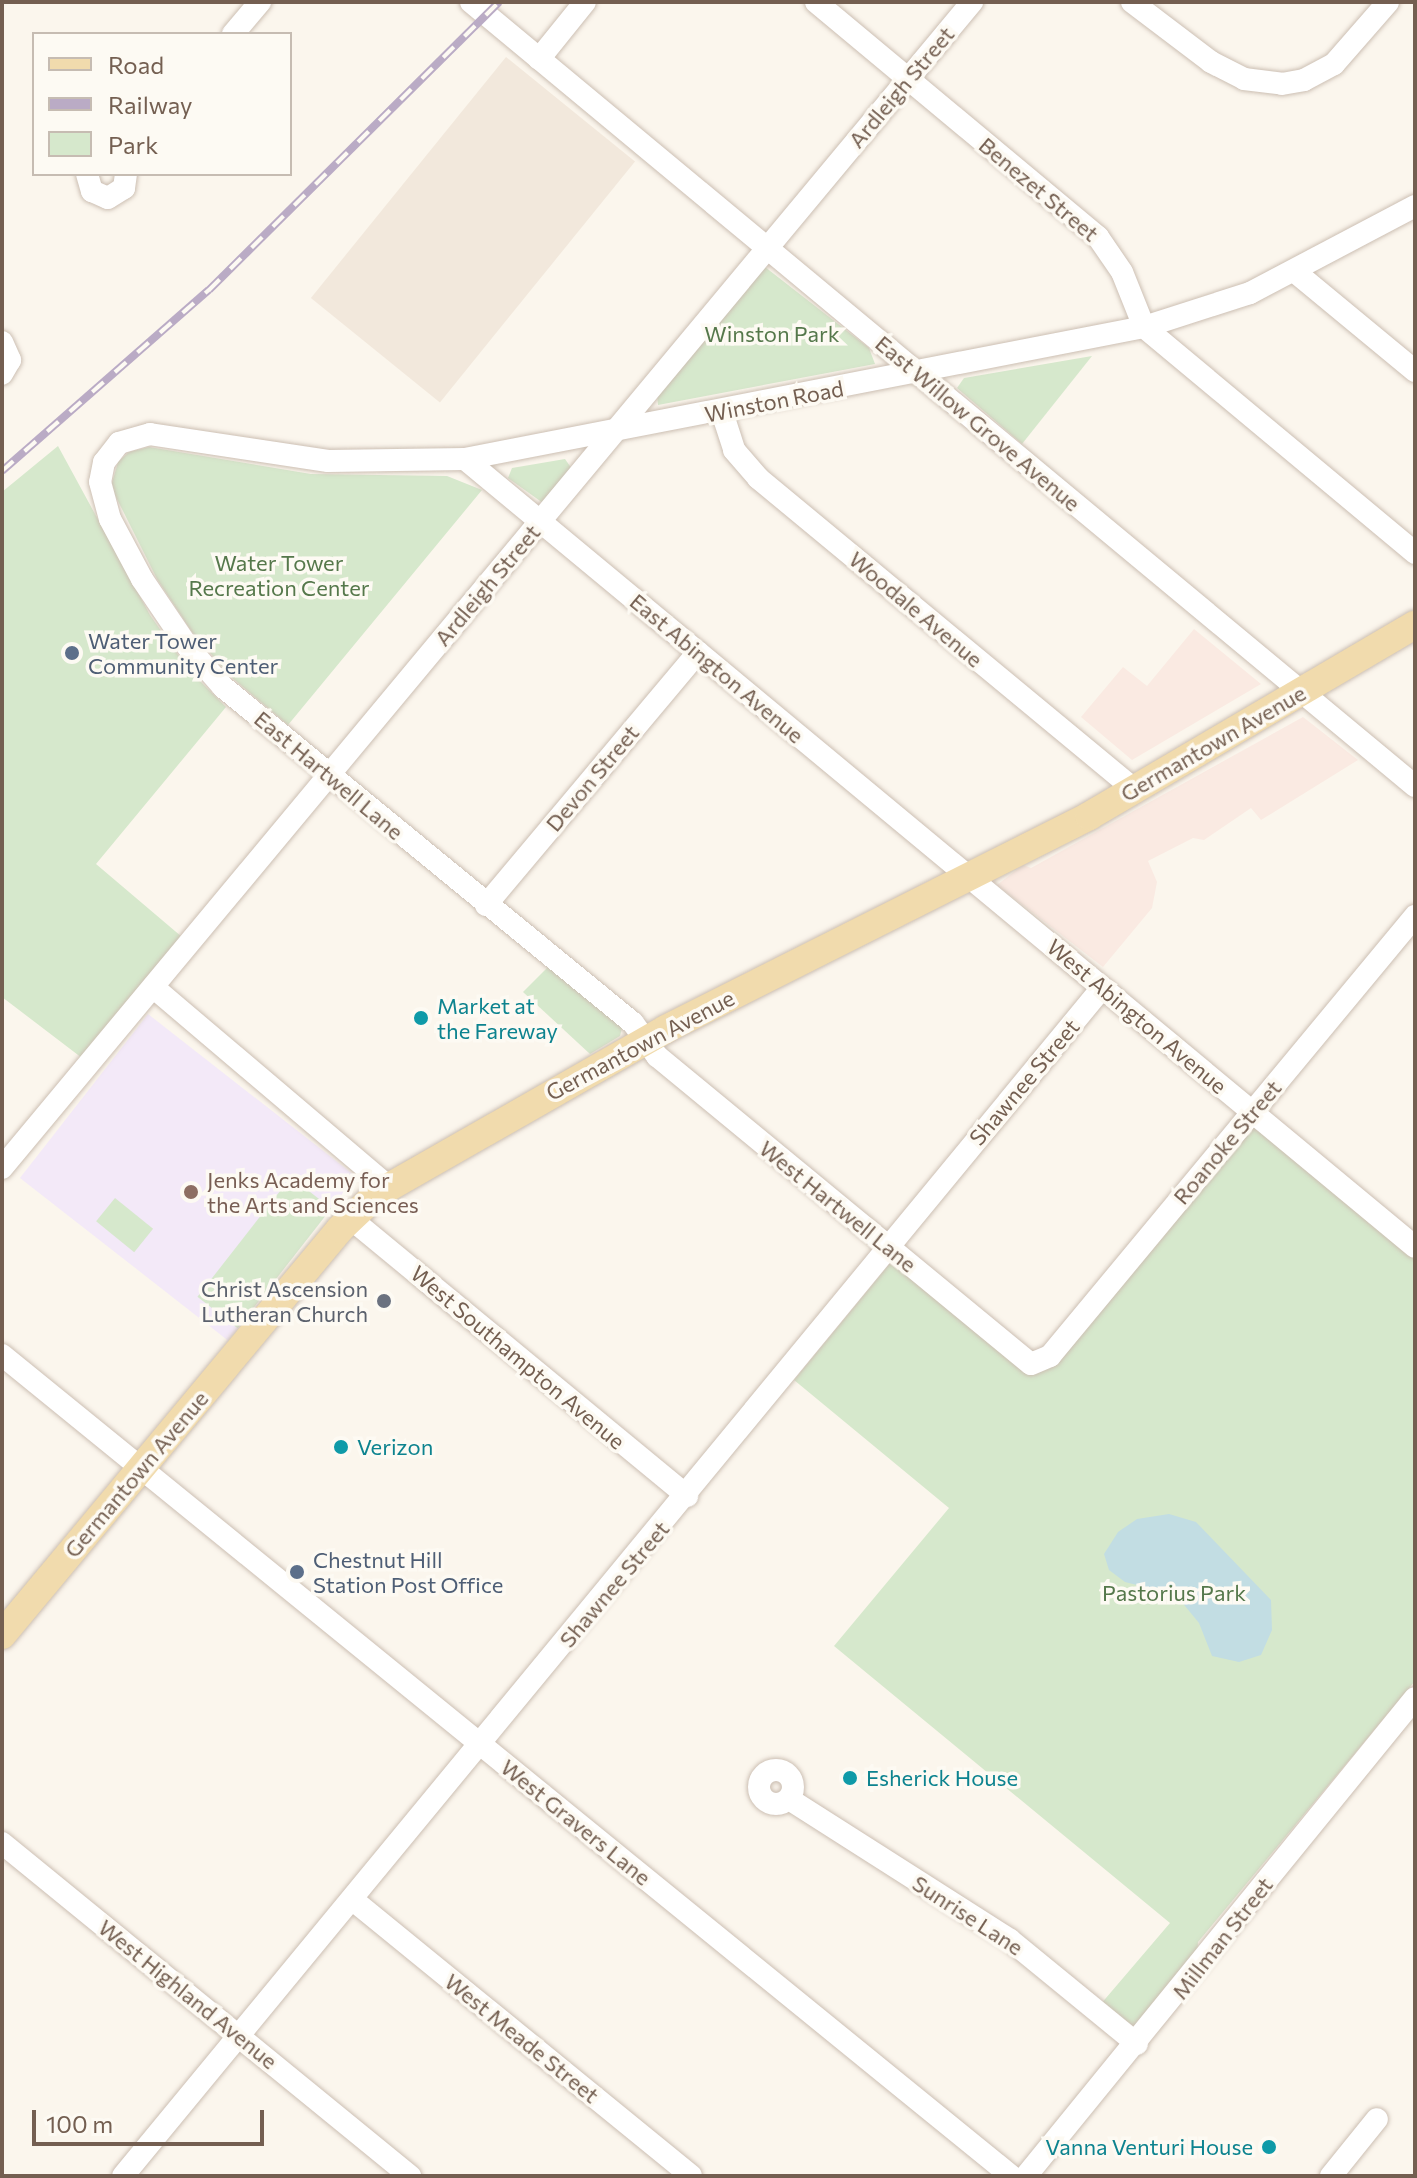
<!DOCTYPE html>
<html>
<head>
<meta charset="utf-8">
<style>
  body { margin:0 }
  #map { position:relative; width:1417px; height:2178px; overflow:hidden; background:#fbf6ed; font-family:Commissioner,sans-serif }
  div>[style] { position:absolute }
  .residential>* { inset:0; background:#f2e8dc; transform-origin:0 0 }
  .commercial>* { inset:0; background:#faeae2 }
  .education>* { inset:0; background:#f3e9f8; transform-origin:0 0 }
  .green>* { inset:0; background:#d6e8cc; transform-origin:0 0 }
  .water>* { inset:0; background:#c2dde3 }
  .roads { filter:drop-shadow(0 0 2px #ccbfb3) drop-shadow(0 0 2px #ccbfb3) }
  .minor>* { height:22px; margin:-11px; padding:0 11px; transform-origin:11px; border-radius:11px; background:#fff }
  .minor>.ring { margin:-11px; padding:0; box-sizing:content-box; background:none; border:22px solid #fff; border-radius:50% }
  .major>* { height:28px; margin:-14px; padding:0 14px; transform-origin:14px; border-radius:14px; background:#f1dbad }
  .rail>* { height:8px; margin-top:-4px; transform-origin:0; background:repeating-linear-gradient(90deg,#fdfaf3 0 15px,#baabc5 0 30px); box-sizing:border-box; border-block:2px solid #baabc5 }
  .dots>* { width:22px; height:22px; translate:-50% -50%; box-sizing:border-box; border:4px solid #fdfaf3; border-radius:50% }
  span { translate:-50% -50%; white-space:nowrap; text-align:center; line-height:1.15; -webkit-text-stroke:7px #fdfaf3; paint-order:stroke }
  .street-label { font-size:22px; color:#745f51 }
  .park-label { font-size:22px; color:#55784b }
  .service-label { font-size:22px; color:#4e5e75 }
  .left { translate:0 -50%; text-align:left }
  .culture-label { font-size:22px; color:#0d838f }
  .right { translate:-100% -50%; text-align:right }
  .education-label { font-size:22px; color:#785e54 }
  .worship-label { font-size:22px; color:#5b616d }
  .frame { position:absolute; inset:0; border:4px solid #745f51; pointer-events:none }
  .legend { position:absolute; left:32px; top:32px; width:260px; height:144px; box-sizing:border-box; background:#fdfaf3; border:2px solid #c6bcb2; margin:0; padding:10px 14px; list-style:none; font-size:24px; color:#745f51 }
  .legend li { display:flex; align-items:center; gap:16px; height:40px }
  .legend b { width:40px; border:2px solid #c6bcb2 }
  .scale { position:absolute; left:32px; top:2110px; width:232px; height:36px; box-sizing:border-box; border:4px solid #745f51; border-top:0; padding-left:10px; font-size:24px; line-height:28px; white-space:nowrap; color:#745f51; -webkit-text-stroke:6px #fdfaf3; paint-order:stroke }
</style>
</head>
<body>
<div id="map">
  <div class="residential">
    <i style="left:506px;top:57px;width:166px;height:310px;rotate:39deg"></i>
  </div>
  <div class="commercial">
    <i style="clip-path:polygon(1194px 629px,1261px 684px,1132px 760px,1081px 717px,1123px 667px,1147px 686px)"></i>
    <i style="clip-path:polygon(1303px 717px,1358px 760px,1261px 820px,1251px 808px,1204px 840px,1193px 838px,1148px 861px,1157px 882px,1152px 908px,1103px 967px,997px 885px,1023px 865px,1031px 868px)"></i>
  </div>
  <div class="education">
    <i style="left:148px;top:1014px;width:264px;height:208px;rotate:38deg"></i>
  </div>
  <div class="green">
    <i style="clip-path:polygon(765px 267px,869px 348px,875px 364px,658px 405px,657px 394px)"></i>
    <i style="clip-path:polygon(1092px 356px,1022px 444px,957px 388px,964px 378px)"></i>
    <i style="clip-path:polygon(58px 446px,150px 615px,188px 669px,226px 707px,96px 864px,182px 937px,82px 1058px,2px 997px,2px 492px)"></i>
    <i style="clip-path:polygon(149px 447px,311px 474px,447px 476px,482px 490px,288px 725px,230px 676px,192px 632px,157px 579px,115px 495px,112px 483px,118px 462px,129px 452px)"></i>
    <i style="clip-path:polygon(565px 459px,572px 469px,543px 503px,508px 478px,512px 468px)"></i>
    <i style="clip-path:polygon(549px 966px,622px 1028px,620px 1036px,590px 1054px,523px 992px)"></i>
    <i style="clip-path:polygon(1254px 1127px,1415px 1258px,1415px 1681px,1198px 1942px,1197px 1957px,1132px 2030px,1100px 2005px,1170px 1923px,834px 1646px,949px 1508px,794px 1380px,891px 1262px,1026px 1370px)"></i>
    <i style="left:291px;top:1177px;width:51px;height:152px;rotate:38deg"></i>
    <i style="left:115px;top:1198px;width:49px;height:30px;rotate:39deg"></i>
  </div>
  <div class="water">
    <i style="clip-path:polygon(1169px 1514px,1196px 1522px,1271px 1600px,1272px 1630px,1261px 1655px,1239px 1662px,1212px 1656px,1199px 1623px,1176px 1595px,1125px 1582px,1109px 1570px,1104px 1554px,1118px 1532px,1137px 1519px)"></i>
  </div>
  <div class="roads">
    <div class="minor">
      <i style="left:471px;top:2px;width:1227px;rotate:39.71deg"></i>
      <i style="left:816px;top:2px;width:367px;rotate:39.8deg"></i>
      <i style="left:1098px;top:237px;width:42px;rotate:55.6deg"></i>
      <i style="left:1122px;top:272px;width:59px;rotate:68.2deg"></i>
      <i style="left:1144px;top:327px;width:353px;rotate:39.8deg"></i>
      <i style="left:1132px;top:2px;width:99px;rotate:37.2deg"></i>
      <i style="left:1211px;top:62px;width:37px;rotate:27deg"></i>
      <i style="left:1244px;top:79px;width:38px;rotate:7deg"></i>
      <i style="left:1282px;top:84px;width:22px;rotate:-10deg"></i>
      <i style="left:1304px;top:80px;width:34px;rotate:-28deg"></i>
      <i style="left:1334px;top:64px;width:82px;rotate:-48.9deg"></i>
      <i style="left:233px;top:34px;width:42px;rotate:-49.8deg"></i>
      <i style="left:539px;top:59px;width:73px;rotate:-51.1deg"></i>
      <i style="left:87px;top:174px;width:18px;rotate:74deg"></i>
      <i style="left:92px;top:191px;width:17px;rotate:24deg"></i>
      <i style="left:108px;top:198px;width:19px;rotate:-32deg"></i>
      <i style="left:124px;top:188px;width:14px;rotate:-82deg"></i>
      <i style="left:1415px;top:206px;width:187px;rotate:152.2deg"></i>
      <i style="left:1250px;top:293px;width:111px;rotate:162.2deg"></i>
      <i style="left:1144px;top:327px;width:692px;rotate:169deg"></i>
      <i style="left:465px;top:459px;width:137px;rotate:179.2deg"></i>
      <i style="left:328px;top:461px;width:180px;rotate:-171.4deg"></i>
      <i style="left:150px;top:434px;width:32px;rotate:164deg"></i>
      <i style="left:119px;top:443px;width:24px;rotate:128deg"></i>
      <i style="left:104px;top:462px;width:20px;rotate:101deg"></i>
      <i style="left:100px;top:482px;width:38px;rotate:75deg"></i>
      <i style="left:110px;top:519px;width:68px;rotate:61.9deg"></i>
      <i style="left:142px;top:579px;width:82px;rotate:55.9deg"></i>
      <i style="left:188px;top:647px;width:53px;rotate:48.8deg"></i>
      <i style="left:223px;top:687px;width:530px;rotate:39.34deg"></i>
      <i style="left:633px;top:1023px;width:41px;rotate:54deg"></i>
      <i style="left:657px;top:1056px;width:484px;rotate:39.5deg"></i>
      <i style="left:1031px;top:1364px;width:21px;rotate:-23deg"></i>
      <i style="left:1050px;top:1356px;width:572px;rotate:-50.32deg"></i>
      <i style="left:1294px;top:271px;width:157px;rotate:39.6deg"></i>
      <i style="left:2px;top:342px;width:20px;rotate:66deg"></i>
      <i style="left:10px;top:360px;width:16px;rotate:120deg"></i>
      <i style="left:722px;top:412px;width:40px;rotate:72deg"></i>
      <i style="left:734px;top:450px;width:37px;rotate:49deg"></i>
      <i style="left:758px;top:478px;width:489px;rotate:39.6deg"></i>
      <i style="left:465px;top:459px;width:1234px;rotate:39.67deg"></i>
      <i style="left:486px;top:905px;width:330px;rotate:-50deg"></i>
      <i style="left:153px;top:987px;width:309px;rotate:40.3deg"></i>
      <i style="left:2px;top:1168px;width:1517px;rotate:-50.24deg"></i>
      <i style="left:350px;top:1218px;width:437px;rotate:39.5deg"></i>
      <i style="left:2px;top:1355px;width:1301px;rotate:39.13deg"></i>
      <i class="ring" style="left:759px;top:1770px;width:12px;height:12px"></i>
      <i style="left:789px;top:1799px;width:262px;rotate:32.5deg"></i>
      <i style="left:1010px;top:1940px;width:164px;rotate:39.3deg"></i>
      <i style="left:2px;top:1843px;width:527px;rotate:39.22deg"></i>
      <i style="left:353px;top:1900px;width:436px;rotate:39.2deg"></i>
      <i style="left:123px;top:2176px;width:1539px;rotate:-50.51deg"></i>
      <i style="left:1026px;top:2176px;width:616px;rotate:-50.86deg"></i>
      <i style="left:1331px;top:2176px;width:73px;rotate:-51.1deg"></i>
    </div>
    <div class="major">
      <i style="left:2px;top:1635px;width:528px;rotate:-50.22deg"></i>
      <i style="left:340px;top:1229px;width:51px;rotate:-43.4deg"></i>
      <i style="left:377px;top:1194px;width:333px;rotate:-29.7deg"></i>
      <i style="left:666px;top:1029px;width:474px;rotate:-26.7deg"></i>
      <i style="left:1089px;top:816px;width:378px;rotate:-30.4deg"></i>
    </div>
  </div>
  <div class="rail">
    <i style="left:2px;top:471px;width:275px;rotate:-41.2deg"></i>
    <i style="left:209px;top:290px;width:409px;rotate:-44.8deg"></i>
  </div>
  <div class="dots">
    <i style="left:72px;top:653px;background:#5c6f8a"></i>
    <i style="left:421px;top:1018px;background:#0f9aa8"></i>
    <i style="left:191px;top:1192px;background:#8d6e63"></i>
    <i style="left:384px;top:1301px;background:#6b7280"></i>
    <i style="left:341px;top:1447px;background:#0f9aa8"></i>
    <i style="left:297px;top:1572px;background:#5c6f8a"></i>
    <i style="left:850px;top:1778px;background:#0f9aa8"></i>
    <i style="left:1269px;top:2147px;background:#0f9aa8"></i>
  </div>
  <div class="street-label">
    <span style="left:901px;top:87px;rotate:-50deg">Ardleigh Street</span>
    <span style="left:1039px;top:189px;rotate:40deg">Benezet Street</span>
    <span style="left:774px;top:401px;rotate:-11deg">Winston Road</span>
    <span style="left:978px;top:423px;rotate:40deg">East Willow Grove Avenue</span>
    <span style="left:487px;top:585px;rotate:-50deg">Ardleigh Street</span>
    <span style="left:916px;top:609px;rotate:40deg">Woodale Avenue</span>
    <span style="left:717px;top:668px;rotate:40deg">East Abington Avenue</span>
    <span style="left:1213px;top:743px;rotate:-30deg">Germantown Avenue</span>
    <span style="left:329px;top:775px;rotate:40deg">East Hartwell Lane</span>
    <span style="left:592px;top:778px;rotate:-50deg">Devon Street</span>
    <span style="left:1137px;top:1016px;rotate:40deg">West Abington Avenue</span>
    <span style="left:640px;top:1045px;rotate:-28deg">Germantown Avenue</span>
    <span style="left:1024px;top:1082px;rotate:-50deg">Shawnee Street</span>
    <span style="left:1227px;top:1142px;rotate:-50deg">Roanoke Street</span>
    <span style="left:838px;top:1206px;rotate:39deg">West Hartwell Lane</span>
    <span style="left:518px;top:1357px;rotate:40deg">West Southampton Avenue</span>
    <span style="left:136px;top:1474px;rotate:-50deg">Germantown Avenue</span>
    <span style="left:614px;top:1584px;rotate:-50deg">Shawnee Street</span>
    <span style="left:576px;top:1822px;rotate:39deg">West Gravers Lane</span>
    <span style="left:968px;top:1915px;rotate:33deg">Sunrise Lane</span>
    <span style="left:1222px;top:1938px;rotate:-52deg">Millman Street</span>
    <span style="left:188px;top:1994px;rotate:39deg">West Highland Avenue</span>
    <span style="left:522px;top:2038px;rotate:39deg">West Meade Street</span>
  </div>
  <div class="park-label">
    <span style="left:772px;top:334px">Winston Park</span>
    <span style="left:279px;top:575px">Water Tower<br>Recreation Center</span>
    <span style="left:1174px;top:1593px">Pastorius Park</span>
  </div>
  <div class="service-label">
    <span class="left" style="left:88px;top:653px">Water Tower<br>Community Center</span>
    <span class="left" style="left:313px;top:1572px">Chestnut Hill<br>Station Post Office</span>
  </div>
  <div class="culture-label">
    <span class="left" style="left:437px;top:1018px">Market at<br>the Fareway</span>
    <span class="left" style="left:357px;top:1447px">Verizon</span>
    <span class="left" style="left:866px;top:1778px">Esherick House</span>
    <span class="right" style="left:1253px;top:2147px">Vanna Venturi House</span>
  </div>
  <div class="education-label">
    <span class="left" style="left:207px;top:1192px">Jenks Academy for<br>the Arts and Sciences</span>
  </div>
  <div class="worship-label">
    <span class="right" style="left:368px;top:1301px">Christ Ascension<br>Lutheran Church</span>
  </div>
  <div class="frame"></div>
  <ul class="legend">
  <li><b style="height:10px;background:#f1dbad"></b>Road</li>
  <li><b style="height:10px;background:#baabc5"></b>Railway</li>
  <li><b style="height:22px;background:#d6e8cc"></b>Park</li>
  </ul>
  <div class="scale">100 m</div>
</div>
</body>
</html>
